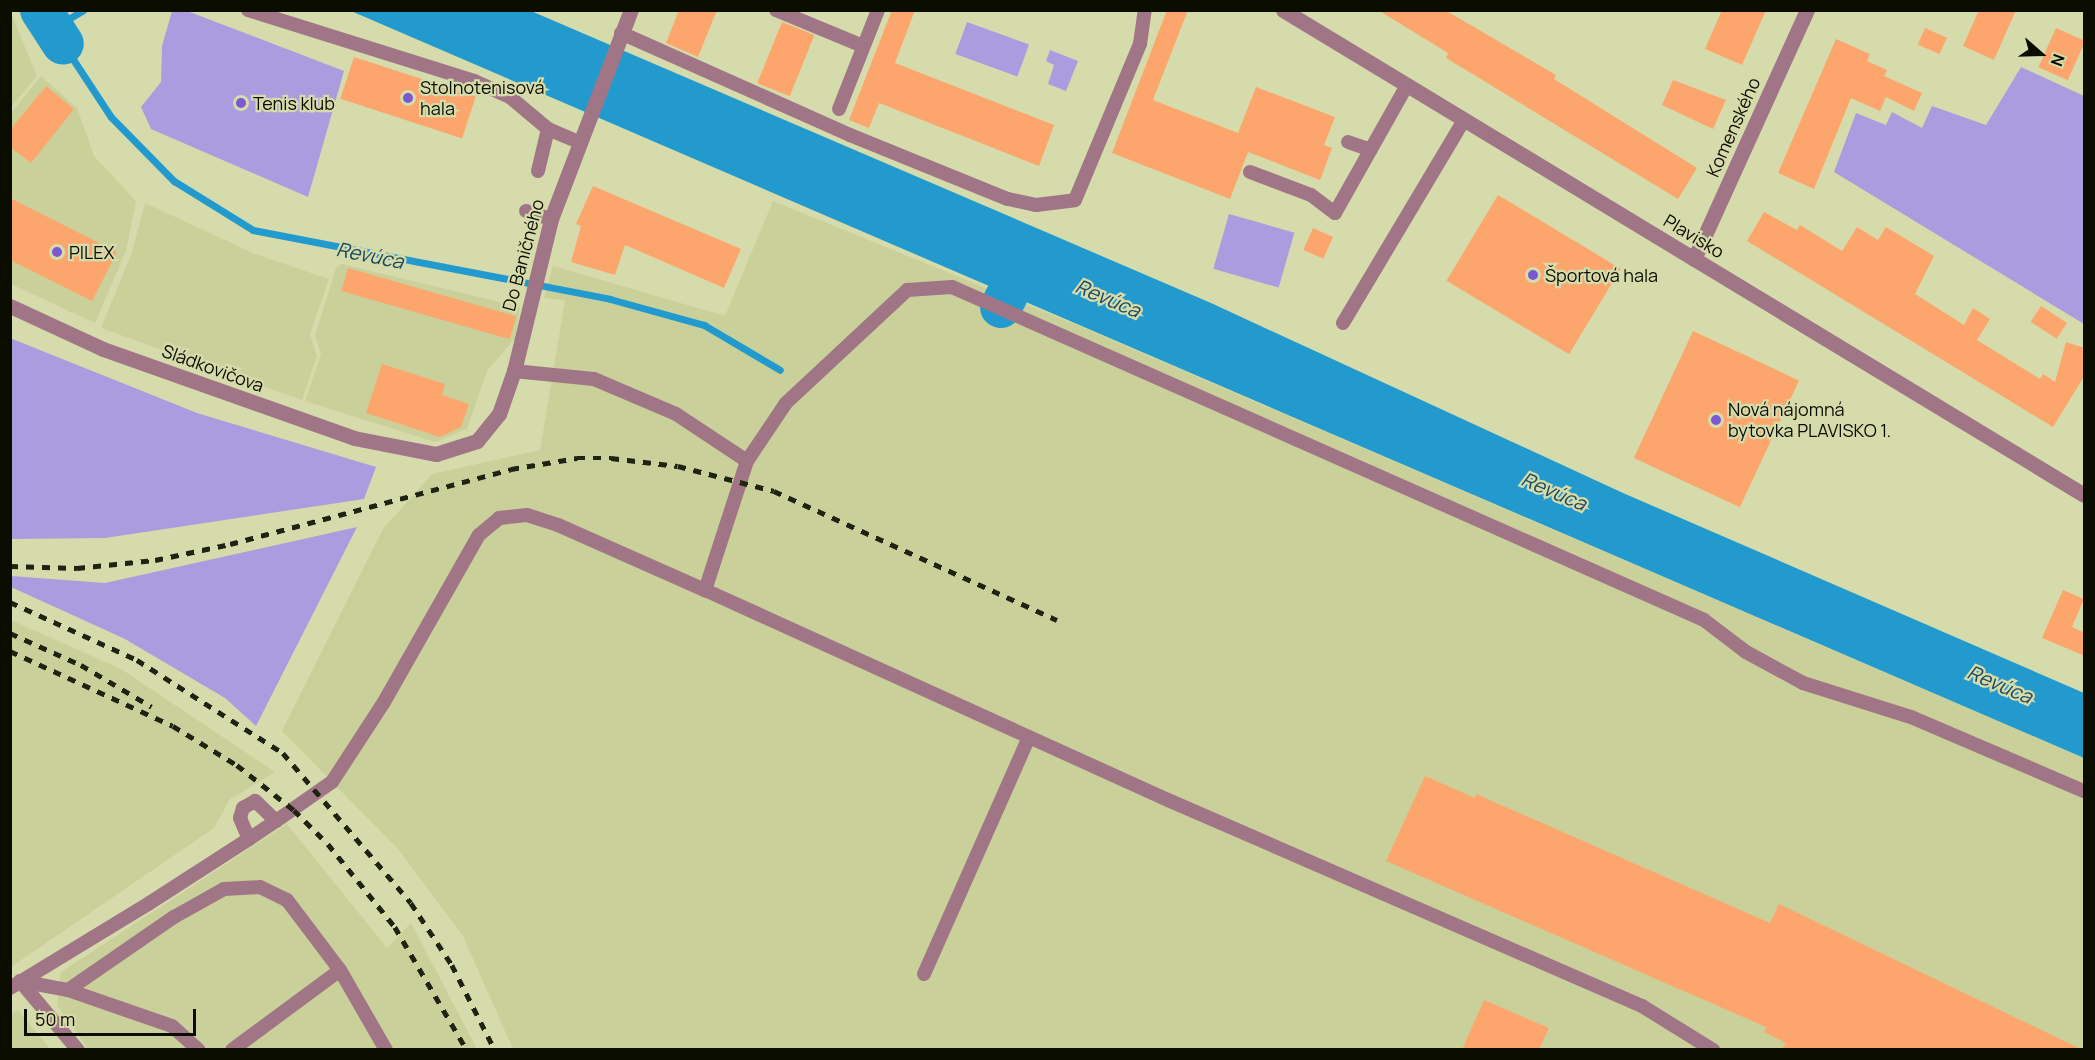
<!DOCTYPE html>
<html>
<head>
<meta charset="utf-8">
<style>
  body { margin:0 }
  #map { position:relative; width:2095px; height:1060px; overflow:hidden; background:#d5dbab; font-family:Manrope,sans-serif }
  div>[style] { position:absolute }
  .built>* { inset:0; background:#cad099 }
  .green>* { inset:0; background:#aa9cdf; transform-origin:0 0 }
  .water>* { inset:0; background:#239ace }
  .stream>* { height:7px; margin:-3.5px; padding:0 3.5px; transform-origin:3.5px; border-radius:3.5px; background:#239ace }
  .river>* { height:42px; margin:-21px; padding:0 21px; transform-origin:21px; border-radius:21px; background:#239ace }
  .building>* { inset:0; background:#fca66d; transform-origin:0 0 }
  .service>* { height:14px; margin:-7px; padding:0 7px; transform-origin:7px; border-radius:7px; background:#a07687 }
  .minor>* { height:15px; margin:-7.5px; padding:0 7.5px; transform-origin:7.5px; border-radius:7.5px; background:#a07687 }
  .rail>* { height:4.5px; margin-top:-2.25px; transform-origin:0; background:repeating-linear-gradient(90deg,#202212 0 8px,transparent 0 16px) }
  .dots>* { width:16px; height:16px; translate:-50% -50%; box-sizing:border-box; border:3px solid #d5dbab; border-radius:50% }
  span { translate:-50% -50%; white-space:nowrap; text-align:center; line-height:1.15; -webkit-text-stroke:4.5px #d5dbab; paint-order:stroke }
  .poi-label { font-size:18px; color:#0c0d01 }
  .left { translate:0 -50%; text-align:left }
  .street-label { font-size:18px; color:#0c0d01 }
  .water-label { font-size:20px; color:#1c495f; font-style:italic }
  .frame { position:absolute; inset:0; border:12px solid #0c0d01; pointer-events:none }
  .north { position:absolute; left:2011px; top:24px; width:60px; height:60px; -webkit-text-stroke:4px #d5dbab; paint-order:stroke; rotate:110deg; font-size:16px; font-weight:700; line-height:24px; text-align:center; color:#0c0d01 }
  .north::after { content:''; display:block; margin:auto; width:21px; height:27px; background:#0c0d01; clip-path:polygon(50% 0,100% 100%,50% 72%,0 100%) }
  .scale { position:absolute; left:24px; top:1009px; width:172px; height:27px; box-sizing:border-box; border:3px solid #0c0d01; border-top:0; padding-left:8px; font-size:18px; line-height:21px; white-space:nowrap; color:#0c0d01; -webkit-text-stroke:4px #d5dbab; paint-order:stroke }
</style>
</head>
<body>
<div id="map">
  <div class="built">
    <i style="clip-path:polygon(10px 11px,37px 76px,11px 107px,10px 107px)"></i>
    <i style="clip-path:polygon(41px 76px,77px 108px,94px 156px,136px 201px,126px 251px,95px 323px,11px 284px,11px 113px)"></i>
    <i style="clip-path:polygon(773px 201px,1072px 323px,2084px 758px,2084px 1049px,513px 1049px,463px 936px,398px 849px,282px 731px,383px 529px,432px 474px,540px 450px,565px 300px,544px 298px,553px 266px,725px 316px)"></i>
    <i style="clip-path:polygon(145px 203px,255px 254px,329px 279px,310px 334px,317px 356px,302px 400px,101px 328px,132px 252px)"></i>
    <i style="clip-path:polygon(342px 264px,520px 307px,515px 338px,487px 371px,467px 429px,435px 442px,305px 401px,321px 354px,315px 335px,336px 268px)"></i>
    <i style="clip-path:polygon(11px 620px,121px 669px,275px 772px,230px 799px,214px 828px,11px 967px)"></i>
    <i style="clip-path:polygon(287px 824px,387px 948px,411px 923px,477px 1049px,88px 1049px,57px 1005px,61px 972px)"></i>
    <i style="clip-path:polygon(18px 1010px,50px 1049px,11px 1049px,11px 1015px)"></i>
  </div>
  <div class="green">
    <i style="clip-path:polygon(172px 11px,187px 11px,344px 71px,308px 197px,151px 129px,141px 107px,161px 82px,162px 46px)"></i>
    <i style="left:967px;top:22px;width:66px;height:34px;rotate:20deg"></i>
    <i style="clip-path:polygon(1050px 50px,1078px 61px,1066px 91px,1048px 84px,1054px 65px,1046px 61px)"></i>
    <i style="clip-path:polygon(2021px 67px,2084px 96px,2084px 324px,1834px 172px,1856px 113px,1886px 125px,1892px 112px,1922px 128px,1932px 106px,1986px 125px)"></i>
    <i style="left:1229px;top:214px;width:68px;height:57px;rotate:16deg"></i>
    <i style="clip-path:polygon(10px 338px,197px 413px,376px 467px,364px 499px,105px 538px,11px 539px)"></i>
    <i style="clip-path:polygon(357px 527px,256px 726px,225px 698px,125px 639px,11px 587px,11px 576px,105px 583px)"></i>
  </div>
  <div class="water">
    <i style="clip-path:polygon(24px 11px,53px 11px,65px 21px,69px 33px,48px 47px)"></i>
    <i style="clip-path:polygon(351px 11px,531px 11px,1211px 303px,1623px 493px,2084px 693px,2084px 758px)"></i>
  </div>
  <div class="stream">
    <i style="left:65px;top:21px;width:21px;rotate:-31deg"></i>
    <i style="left:63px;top:44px;width:87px;rotate:56.7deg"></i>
    <i style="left:111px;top:117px;width:90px;rotate:45.5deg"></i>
    <i style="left:174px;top:181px;width:93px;rotate:31.8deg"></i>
    <i style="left:253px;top:230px;width:364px;rotate:10.9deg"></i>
    <i style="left:610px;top:299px;width:98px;rotate:15.5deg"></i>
    <i style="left:704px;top:325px;width:88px;rotate:30.6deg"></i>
  </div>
  <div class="river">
    <i style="left:41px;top:10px;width:40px;rotate:57.1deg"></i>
    <i style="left:1001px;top:307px;width:51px;rotate:-63.4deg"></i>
  </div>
  <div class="building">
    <i style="clip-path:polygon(679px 10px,717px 10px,698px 57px,666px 43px)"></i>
    <i style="clip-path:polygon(892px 10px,915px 10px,895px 63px,1054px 125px,1039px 166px,879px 103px,869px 128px,849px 120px)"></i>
    <i style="clip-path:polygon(1167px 10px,1188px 10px,1153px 100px,1238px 133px,1256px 87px,1335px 117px,1324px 145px,1332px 148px,1320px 180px,1248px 152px,1230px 199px,1112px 153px)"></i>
    <i style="clip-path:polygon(1378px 10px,1445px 10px,1556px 75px,1554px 79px,1697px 168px,1678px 199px,1446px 58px,1448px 53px)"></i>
    <i style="clip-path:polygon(1722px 10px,1766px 10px,1742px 65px,1705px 49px)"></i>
    <i style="clip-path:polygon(1979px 10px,2016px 10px,1994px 60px,1963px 46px)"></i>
    <i style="left:782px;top:22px;width:35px;height:66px;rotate:22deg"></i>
    <i style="left:1925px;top:28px;width:24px;height:18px;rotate:24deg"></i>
    <i style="left:2056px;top:28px;width:32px;height:43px;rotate:24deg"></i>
    <i style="clip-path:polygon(1836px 39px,1870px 54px,1867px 61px,1887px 70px,1884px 76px,1922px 93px,1914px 111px,1886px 97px,1880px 111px,1851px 98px,1814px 189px,1778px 173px)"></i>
    <i style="left:354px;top:57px;width:128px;height:44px;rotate:18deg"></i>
    <i style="clip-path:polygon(1673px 80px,1726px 100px,1713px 129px,1662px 105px)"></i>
    <i style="clip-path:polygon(46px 86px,74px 109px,31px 163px,10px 147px,10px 130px)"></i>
    <i style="clip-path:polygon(593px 186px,741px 249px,724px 288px,625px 245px,615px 275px,571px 262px,581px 226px,576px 224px)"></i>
    <i style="left:1498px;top:195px;width:143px;height:100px;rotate:31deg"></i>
    <i style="clip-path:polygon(10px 198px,117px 252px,92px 301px,10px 260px)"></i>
    <i style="clip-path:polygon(1764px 212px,1797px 230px,1800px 225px,1842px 251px,1857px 227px,1878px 240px,1886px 227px,1934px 256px,1915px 294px,1964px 325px,1973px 308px,1990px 319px,1977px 340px,2040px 379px,2043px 374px,2055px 382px,2066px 342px,2085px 348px,2085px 375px,2053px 427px,1747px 241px)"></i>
    <i style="left:1313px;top:228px;width:22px;height:24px;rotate:24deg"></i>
    <i style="left:348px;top:268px;width:175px;height:24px;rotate:16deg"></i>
    <i style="left:2041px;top:306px;width:31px;height:19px;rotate:33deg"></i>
    <i style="left:1693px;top:331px;width:117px;height:140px;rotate:25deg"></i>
    <i style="clip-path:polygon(382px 364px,445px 384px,442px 395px,469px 404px,461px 427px,440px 437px,366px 413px)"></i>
    <i style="clip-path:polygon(2063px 590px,2084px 599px,2072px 627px,2085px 633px,2085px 656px,2042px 638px)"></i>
    <i style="clip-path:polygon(1425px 776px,1475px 798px,1476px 794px,1770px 923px,1779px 904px,2083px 1050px,1781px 1050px,1786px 1043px,1764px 1032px,1766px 1027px,1386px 861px)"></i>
    <i style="clip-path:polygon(1484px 1000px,1549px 1028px,1539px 1050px,1462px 1050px)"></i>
  </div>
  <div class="service">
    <i style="left:248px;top:10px;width:237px;rotate:17.4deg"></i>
    <i style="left:474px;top:81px;width:39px;rotate:24deg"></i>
    <i style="left:510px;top:97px;width:50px;rotate:40.1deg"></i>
    <i style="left:548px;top:129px;width:33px;rotate:23deg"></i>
    <i style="left:776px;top:10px;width:94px;rotate:22.5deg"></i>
    <i style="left:621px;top:33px;width:251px;rotate:24deg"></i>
    <i style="left:850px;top:135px;width:170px;rotate:22.1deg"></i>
    <i style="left:1008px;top:199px;width:29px;rotate:12deg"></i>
    <i style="left:1036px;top:205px;width:39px;rotate:-7deg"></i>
    <i style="left:1075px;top:200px;width:169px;rotate:-67.4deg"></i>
    <i style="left:1140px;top:44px;width:34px;rotate:-82deg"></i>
    <i style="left:839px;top:109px;width:106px;rotate:-68.5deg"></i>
    <i style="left:1348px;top:142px;width:24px;rotate:19deg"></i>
    <i style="left:538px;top:171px;width:43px;rotate:-76.6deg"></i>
    <i style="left:1250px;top:172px;width:65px;rotate:20.7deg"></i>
    <i style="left:1311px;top:195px;width:30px;rotate:37deg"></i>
    <i style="left:1335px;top:213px;width:147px;rotate:-60.6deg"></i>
    <i style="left:526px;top:211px;width:26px;rotate:18deg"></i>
    <i style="left:1343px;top:323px;width:236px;rotate:-59.2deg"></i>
    <i style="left:514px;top:371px;width:80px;rotate:5.7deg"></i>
    <i style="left:594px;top:379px;width:89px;rotate:23.1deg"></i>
    <i style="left:676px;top:414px;width:85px;rotate:33.5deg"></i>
    <i style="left:747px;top:461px;width:136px;rotate:108deg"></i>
    <i style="left:705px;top:590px;width:508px;rotate:24.4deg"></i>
    <i style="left:1168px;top:800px;width:517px;rotate:23.49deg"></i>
    <i style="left:1642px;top:1006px;width:84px;rotate:31.8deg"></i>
    <i style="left:747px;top:461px;width:70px;rotate:-56.1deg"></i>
    <i style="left:786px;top:403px;width:166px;rotate:-43deg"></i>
    <i style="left:907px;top:290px;width:45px;rotate:-3.8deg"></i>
    <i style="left:952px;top:287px;width:822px;rotate:23.88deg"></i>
    <i style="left:1704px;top:620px;width:53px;rotate:37.3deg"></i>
    <i style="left:1746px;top:652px;width:65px;rotate:28.5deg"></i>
    <i style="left:1803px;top:683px;width:113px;rotate:17.5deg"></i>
    <i style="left:1911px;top:717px;width:188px;rotate:23.2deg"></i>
    <i style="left:276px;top:821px;width:68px;rotate:-34.9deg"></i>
    <i style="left:332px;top:782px;width:95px;rotate:-57deg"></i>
    <i style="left:384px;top:702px;width:192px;rotate:-60.4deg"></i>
    <i style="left:479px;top:535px;width:26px;rotate:-40deg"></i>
    <i style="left:499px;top:518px;width:28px;rotate:-6deg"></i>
    <i style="left:527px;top:515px;width:33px;rotate:18deg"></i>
    <i style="left:558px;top:525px;width:161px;rotate:23.9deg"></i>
    <i style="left:924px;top:974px;width:259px;rotate:-66.1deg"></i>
    <i style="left:20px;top:981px;width:49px;rotate:10.6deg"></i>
    <i style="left:68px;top:990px;width:110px;rotate:19.1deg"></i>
    <i style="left:172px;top:1026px;width:36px;rotate:42deg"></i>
    <i style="left:20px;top:981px;width:90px;rotate:50deg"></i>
    <i style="left:10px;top:988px;width:162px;rotate:-31.3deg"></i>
    <i style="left:148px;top:904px;width:120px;rotate:-32.8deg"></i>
    <i style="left:249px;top:839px;width:32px;rotate:-34deg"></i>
    <i style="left:276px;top:821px;width:29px;rotate:-136deg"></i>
    <i style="left:255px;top:801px;width:14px;rotate:150deg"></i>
    <i style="left:243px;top:808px;width:10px;rotate:107deg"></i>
    <i style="left:240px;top:818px;width:23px;rotate:67deg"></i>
    <i style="left:68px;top:990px;width:129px;rotate:-34.6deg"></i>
    <i style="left:174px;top:917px;width:57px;rotate:-29.2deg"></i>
    <i style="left:224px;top:889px;width:36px;rotate:-3deg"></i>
    <i style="left:260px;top:887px;width:30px;rotate:26deg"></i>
    <i style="left:287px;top:900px;width:88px;rotate:52.9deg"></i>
    <i style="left:340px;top:970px;width:92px;rotate:60.1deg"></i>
    <i style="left:232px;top:1050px;width:134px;rotate:-36.5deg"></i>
  </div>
  <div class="minor">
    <i style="left:1283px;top:10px;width:936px;rotate:31.19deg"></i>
    <i style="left:1694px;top:259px;width:273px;rotate:-65.6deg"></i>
    <i style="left:10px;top:306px;width:102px;rotate:24.8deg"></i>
    <i style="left:103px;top:349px;width:266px;rotate:19.5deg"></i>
    <i style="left:354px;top:438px;width:84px;rotate:11deg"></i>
    <i style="left:436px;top:454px;width:43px;rotate:-17.6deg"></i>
    <i style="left:477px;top:441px;width:35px;rotate:-51deg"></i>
    <i style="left:499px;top:414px;width:46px;rotate:-70.8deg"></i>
    <i style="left:514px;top:371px;width:156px;rotate:-76.3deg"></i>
    <i style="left:551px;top:219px;width:224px;rotate:-69.1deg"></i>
  </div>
  <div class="rail">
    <i style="left:10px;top:566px;width:67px;rotate:1.7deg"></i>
    <i style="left:77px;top:568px;width:78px;rotate:-5.9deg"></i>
    <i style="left:155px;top:560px;width:77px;rotate:-12deg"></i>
    <i style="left:230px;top:544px;width:291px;rotate:-14.9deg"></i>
    <i style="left:511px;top:469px;width:67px;rotate:-9.5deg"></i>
    <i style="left:577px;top:458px;width:34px"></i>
    <i style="left:611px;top:458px;width:67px;rotate:6.8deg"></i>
    <i style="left:678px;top:466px;width:99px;rotate:14.6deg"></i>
    <i style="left:774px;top:491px;width:311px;rotate:24.5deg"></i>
    <i style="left:10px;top:602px;width:140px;rotate:24.5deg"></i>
    <i style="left:137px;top:660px;width:173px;rotate:32.5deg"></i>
    <i style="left:283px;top:753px;width:197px;rotate:49.5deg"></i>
    <i style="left:411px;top:903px;width:74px;rotate:56.5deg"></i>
    <i style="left:452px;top:965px;width:95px;rotate:63.2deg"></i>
    <i style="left:10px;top:633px;width:78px;rotate:24.3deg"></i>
    <i style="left:81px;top:665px;width:82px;rotate:30.6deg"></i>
    <i style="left:10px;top:651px;width:179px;rotate:24.7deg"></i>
    <i style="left:173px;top:726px;width:75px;rotate:31.4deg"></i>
    <i style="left:237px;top:765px;width:73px;rotate:38.3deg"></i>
    <i style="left:294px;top:810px;width:48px;rotate:45deg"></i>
    <i style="left:328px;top:844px;width:107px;rotate:51.1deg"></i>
    <i style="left:395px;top:927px;width:143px;rotate:59.7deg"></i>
  </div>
  <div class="dots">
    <i style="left:408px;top:98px;background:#7b57d1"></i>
    <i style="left:241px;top:103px;background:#7b57d1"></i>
    <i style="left:57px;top:252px;background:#7b57d1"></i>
    <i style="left:1533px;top:275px;background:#7b57d1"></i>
    <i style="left:1716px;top:420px;background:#7b57d1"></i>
  </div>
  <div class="poi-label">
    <span class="left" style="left:420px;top:98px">Stolnotenisová<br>hala</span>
    <span class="left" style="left:253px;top:103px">Tenis klub</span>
    <span class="left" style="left:69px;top:252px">PILEX</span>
    <span class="left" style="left:1545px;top:275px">Športová hala</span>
    <span class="left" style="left:1728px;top:420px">Nová nájomná<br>bytovka PLAVISKO 1.</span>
  </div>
  <div class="street-label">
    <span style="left:1733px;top:127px;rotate:-66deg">Komenského</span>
    <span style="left:1694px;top:236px;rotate:31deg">Plavisko</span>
    <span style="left:523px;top:255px;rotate:-75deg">Do Baničného</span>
    <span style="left:213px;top:368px;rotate:20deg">Sládkovičova</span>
  </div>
  <div class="water-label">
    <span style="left:370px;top:255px;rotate:11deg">Revúca</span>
    <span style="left:1108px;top:298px;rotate:23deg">Revúca</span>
    <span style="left:1554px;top:491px;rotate:23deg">Revúca</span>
    <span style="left:2000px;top:684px;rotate:23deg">Revúca</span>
  </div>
  <div class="frame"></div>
  <div class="north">N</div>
  <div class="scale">50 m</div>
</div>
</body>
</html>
